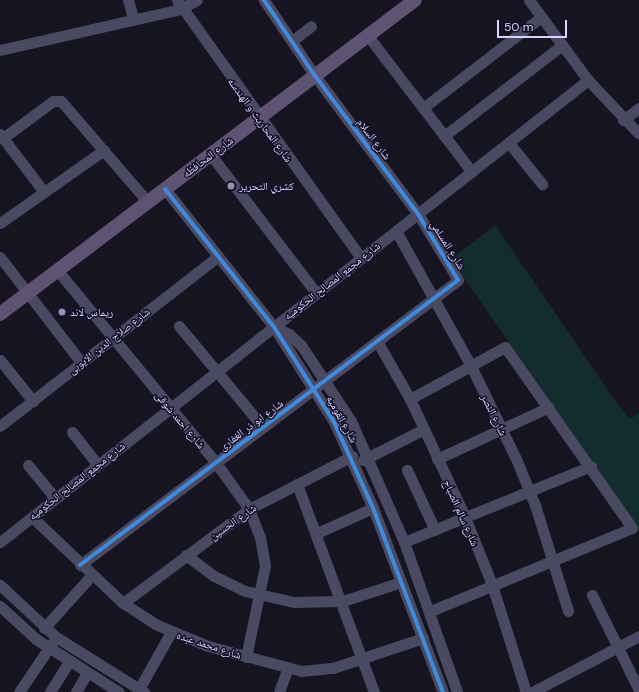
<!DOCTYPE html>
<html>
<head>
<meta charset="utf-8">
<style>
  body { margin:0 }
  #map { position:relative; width:639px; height:692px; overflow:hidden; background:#161421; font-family:"DM Sans","Noto Naskh Arabic",sans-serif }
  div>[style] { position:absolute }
  .green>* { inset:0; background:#132c2d }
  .minor>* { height:11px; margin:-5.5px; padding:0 5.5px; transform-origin:5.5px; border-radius:5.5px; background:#4a4962 }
  .major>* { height:14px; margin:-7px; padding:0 7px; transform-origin:7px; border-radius:7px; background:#5e5373 }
  .cycleway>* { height:4px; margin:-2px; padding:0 2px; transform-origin:2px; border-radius:2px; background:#408adc }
  .dots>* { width:11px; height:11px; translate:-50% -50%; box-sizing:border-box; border:2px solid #130f26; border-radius:50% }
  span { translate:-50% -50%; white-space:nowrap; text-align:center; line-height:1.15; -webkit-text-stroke:3px #130f26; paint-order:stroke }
  .street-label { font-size:11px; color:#d9d4ff }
  .poi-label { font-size:11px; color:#d9d4ff }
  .left { translate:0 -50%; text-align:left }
  .scale { position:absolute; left:497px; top:20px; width:70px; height:18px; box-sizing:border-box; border:2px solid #d9d4ff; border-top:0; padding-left:5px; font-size:12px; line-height:14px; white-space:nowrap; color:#d9d4ff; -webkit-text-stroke:3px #130f26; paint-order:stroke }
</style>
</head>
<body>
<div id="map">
  <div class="green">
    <i style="clip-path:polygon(495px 225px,614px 399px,630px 419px,639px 413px,639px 530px,451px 259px)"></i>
  </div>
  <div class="minor">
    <i style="left:128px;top:0;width:19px;rotate:74deg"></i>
    <i style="left:177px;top:0;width:317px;rotate:54.5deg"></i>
    <i style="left:529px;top:0;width:99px;rotate:53.6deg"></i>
    <i style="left:588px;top:80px;width:74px;rotate:46.6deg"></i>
    <i style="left:368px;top:36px;width:171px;rotate:52.6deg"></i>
    <i style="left:292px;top:41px;width:24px;rotate:-38deg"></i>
    <i style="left:0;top:50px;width:185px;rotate:-12.8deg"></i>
    <i style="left:180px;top:9px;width:19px;rotate:-28deg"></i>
    <i style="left:423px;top:108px;width:149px;rotate:-37.6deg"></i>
    <i style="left:623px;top:120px;width:20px;rotate:-37deg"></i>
    <i style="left:0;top:134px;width:73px;rotate:52.8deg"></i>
    <i style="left:444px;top:136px;width:149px;rotate:-37.6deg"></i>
    <i style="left:3px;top:138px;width:62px;rotate:-36.5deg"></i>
    <i style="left:53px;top:101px;width:8px"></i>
    <i style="left:61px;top:101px;width:133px;rotate:49.3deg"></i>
    <i style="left:509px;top:143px;width:53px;rotate:51.2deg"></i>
    <i style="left:211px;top:155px;width:173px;rotate:52.7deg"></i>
    <i style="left:165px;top:189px;width:176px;rotate:51.7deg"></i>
    <i style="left:274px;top:327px;width:112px;rotate:57.7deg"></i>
    <i style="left:334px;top:422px;width:94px;rotate:65.6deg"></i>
    <i style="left:373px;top:508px;width:197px;rotate:69.2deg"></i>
    <i style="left:0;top:223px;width:127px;rotate:-35.1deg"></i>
    <i style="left:396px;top:231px;width:152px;rotate:60.9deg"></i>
    <i style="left:470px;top:364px;width:108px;rotate:64.1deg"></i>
    <i style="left:517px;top:461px;width:48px;rotate:67.8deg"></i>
    <i style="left:535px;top:505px;width:111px;rotate:72.7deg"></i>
    <i style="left:0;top:257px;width:133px;rotate:52.4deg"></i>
    <i style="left:58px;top:271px;width:249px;rotate:50.5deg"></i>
    <i style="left:216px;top:463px;width:57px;rotate:54.3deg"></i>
    <i style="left:249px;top:509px;width:30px;rotate:69deg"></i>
    <i style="left:260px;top:537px;width:29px;rotate:80deg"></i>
    <i style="left:265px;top:566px;width:93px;rotate:101.8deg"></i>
    <i style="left:179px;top:326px;width:131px;rotate:50.3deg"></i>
    <i style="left:274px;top:327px;width:17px;rotate:25deg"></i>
    <i style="left:289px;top:334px;width:16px;rotate:43deg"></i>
    <i style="left:301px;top:345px;width:91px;rotate:56.7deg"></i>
    <i style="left:351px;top:421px;width:132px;rotate:66.3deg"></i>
    <i style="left:404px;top:542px;width:159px;rotate:70.5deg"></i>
    <i style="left:377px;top:341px;width:67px;rotate:60.4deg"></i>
    <i style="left:410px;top:399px;width:130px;rotate:65deg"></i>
    <i style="left:465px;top:517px;width:73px;rotate:68.3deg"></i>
    <i style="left:492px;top:585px;width:112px;rotate:72.4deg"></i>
    <i style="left:0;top:360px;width:53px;rotate:51.2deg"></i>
    <i style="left:410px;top:399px;width:108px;rotate:-28.7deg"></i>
    <i style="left:505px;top:347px;width:221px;rotate:54.9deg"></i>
    <i style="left:632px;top:528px;width:217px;rotate:157.6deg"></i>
    <i style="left:0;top:426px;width:276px;rotate:-37.9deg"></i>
    <i style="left:72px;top:432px;width:42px;rotate:51.8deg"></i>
    <i style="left:437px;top:459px;width:123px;rotate:-24.9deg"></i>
    <i style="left:363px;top:460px;width:68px;rotate:-26.9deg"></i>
    <i style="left:28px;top:465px;width:43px;rotate:50.7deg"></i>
    <i style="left:407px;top:470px;width:66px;rotate:65deg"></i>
    <i style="left:297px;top:484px;width:222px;rotate:69.7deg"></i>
    <i style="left:32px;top:517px;width:125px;rotate:43.4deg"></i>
    <i style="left:123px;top:603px;width:38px;rotate:33deg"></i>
    <i style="left:155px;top:624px;width:57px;rotate:22.5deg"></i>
    <i style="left:208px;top:646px;width:97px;rotate:14.9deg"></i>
    <i style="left:302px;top:671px;width:31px;rotate:-6deg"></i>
    <i style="left:333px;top:668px;width:95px;rotate:-18.4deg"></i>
    <i style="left:317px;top:533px;width:61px;rotate:-24.1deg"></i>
    <i style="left:0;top:542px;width:748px;rotate:-38.16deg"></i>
    <i style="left:404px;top:542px;width:202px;rotate:-22.1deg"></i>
    <i style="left:186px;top:555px;width:35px;rotate:37deg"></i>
    <i style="left:214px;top:576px;width:34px;rotate:26deg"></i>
    <i style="left:245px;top:591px;width:50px;rotate:12.7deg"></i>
    <i style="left:294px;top:602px;width:49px;rotate:-1.2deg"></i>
    <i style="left:343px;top:601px;width:61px;rotate:-18.1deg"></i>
    <i style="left:80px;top:565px;width:473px;rotate:-37deg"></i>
    <i style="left:458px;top:280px;width:77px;rotate:-121.2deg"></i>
    <i style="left:418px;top:214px;width:172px;rotate:-126.7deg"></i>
    <i style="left:315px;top:76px;width:92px;rotate:-123.9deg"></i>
    <i style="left:0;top:585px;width:76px;rotate:42.9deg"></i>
    <i style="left:56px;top:637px;width:104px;rotate:32deg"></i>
    <i style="left:592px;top:595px;width:106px;rotate:63.7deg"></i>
    <i style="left:123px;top:603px;width:157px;rotate:-36.7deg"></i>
    <i style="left:249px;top:509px;width:116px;rotate:-27.2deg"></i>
    <i style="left:0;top:606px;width:49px;rotate:42.5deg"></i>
    <i style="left:36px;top:639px;width:98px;rotate:32.6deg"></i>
    <i style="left:44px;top:628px;width:70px;rotate:-47.9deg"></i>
    <i style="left:139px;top:689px;width:65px;rotate:-60.7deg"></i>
    <i style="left:19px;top:692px;width:59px;rotate:-56deg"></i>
    <i style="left:50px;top:692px;width:36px;rotate:-58deg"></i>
    <i style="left:76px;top:692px;width:22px;rotate:-60deg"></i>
    <i style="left:279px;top:692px;width:23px;rotate:-70deg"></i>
    <i style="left:532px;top:692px;width:121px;rotate:-27.6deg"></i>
  </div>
  <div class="major">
    <i style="left:0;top:314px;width:520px;rotate:-37.11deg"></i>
  </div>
  <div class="cycleway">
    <i style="left:165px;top:189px;width:176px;rotate:51.7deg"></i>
    <i style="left:274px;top:327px;width:112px;rotate:57.7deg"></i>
    <i style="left:334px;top:422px;width:94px;rotate:65.6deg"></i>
    <i style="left:373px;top:508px;width:197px;rotate:69.2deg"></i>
    <i style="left:80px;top:565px;width:473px;rotate:-37deg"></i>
    <i style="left:458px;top:280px;width:77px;rotate:-121.2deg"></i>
    <i style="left:418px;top:214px;width:172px;rotate:-126.7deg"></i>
    <i style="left:315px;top:76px;width:92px;rotate:-123.9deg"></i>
  </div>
  <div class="dots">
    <i style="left:231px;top:186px;background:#9591b1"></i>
    <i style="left:62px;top:312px;background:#9591b1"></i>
  </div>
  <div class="street-label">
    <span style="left:260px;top:120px;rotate:54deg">شارع المحاريث و الهندسه</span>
    <span style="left:374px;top:139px;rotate:53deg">شارع السلام</span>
    <span style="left:208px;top:157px;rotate:-37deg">شارع المحافظه</span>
    <span style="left:448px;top:245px;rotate:58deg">شارع المسلمي</span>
    <span style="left:332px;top:281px;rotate:-38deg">شارع مجمع المصالح الحكوميه</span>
    <span style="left:109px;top:341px;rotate:-38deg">شارع صلاح الدين الايوبى</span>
    <span style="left:494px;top:415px;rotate:64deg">شارع النصر</span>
    <span style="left:342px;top:419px;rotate:61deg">شارع القوميه</span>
    <span style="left:180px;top:420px;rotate:50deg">شارع احمد شوقى</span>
    <span style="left:251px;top:425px;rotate:-37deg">شارع ابو ذر الغفارى</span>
    <span style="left:77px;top:481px;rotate:-38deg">شارع مجمع المصالح الحكوميه</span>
    <span style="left:461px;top:513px;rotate:66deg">شارع سالم الصباح</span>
    <span style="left:233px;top:522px;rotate:-35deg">شارع الحسين</span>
    <span style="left:209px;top:645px;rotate:18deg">شارع محمد عبده</span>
  </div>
  <div class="poi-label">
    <span class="left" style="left:239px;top:186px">كشري التحرير</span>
    <span class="left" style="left:70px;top:312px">ريماس لاند</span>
  </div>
  <div class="scale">50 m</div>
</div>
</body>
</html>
